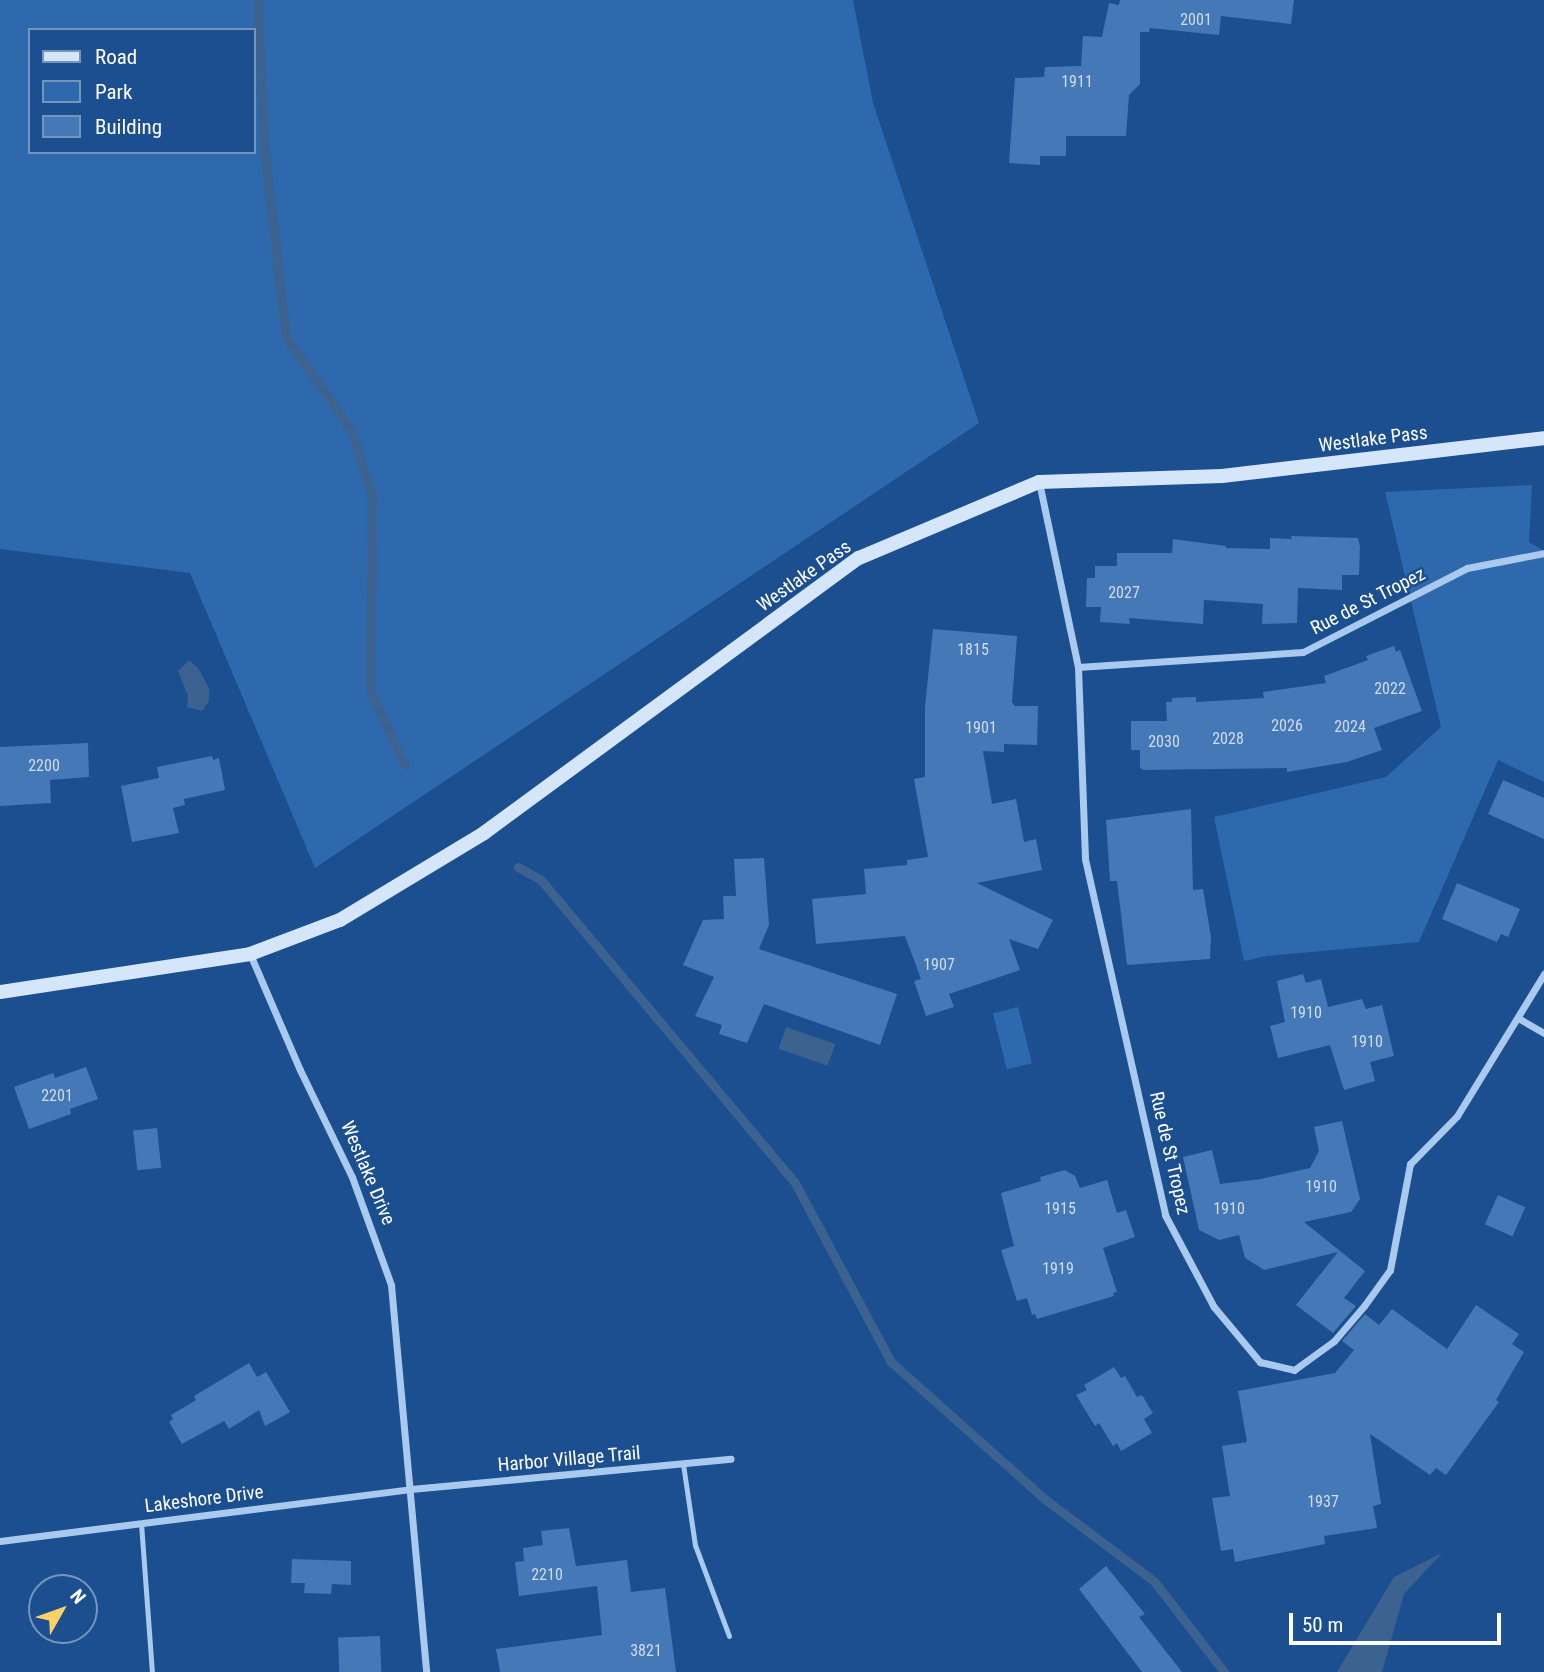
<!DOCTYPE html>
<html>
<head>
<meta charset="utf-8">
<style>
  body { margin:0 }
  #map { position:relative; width:1544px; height:1672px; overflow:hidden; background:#1b4f8f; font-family:"Roboto Condensed",sans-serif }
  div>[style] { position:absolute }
  .green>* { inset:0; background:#2e69ad; transform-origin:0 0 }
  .water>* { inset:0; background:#3c6290; transform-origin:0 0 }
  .stream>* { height:9px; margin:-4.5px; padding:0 4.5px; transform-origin:4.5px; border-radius:4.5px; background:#3c6290 }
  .building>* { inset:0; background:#4478b7; transform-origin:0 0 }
  .lane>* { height:5px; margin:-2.5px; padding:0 2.5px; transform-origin:2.5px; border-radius:2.5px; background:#a9c9ee }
  .street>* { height:7px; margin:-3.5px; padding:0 3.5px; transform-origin:3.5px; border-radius:3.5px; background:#a9c9ee }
  .secondary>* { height:14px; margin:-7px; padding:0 7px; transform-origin:7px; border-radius:7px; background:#d6e6fa }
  span { translate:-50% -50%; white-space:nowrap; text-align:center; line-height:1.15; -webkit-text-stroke:5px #1b4f8f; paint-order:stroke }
  .number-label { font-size:16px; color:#d0dded }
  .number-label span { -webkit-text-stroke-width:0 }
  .street-label { font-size:19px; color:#fff }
  .legend { position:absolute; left:28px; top:28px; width:228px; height:126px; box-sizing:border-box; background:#1b4f8f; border:2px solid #7695bc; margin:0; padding:9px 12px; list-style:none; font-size:21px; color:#fff }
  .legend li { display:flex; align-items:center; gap:14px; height:35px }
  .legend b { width:35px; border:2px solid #7695bc }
  .north { position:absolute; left:28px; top:1574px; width:70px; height:70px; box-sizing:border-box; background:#1b4f8f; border:2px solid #7695bc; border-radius:50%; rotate:50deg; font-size:19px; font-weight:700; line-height:28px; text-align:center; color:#fff }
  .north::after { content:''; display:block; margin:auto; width:24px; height:32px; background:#ffd166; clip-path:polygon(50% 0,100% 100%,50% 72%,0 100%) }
  .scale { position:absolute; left:1289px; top:1613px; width:212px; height:32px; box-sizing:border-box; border:4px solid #fff; border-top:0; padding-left:9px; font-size:21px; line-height:24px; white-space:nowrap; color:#fff; -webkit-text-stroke:5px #1b4f8f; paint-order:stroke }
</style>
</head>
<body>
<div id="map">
  <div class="green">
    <i style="clip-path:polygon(evenodd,0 0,853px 0,873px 103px,979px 423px,315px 868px,190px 573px,0 549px,0 0,30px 30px,254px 30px,254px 152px,30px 152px,30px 30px)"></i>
    <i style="clip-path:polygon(1532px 485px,1529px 542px,1544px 551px,1544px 782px,1498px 760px,1419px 942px,1267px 956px,1244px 961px,1214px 817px,1386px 777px,1441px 727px,1385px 492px)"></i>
    <i style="left:1018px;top:1007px;width:58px;height:26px;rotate:76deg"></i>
  </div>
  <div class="water">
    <i style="clip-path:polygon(189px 660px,198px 668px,209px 688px,209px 701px,202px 711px,187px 707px,188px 696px,178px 671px)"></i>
    <i style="left:786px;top:1027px;width:52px;height:23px;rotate:19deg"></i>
    <i style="clip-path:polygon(1442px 1553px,1404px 1594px,1382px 1672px,1337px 1672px,1394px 1577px)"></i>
  </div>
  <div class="stream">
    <i style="left:258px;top:0;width:145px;rotate:87.6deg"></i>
    <i style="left:264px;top:145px;width:193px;rotate:83.5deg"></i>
    <i style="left:286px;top:337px;width:115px;rotate:54.9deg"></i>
    <i style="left:352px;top:431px;width:69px;rotate:73.1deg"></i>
    <i style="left:372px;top:497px;width:194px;rotate:90.6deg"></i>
    <i style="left:370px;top:691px;width:82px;rotate:64.7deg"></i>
    <i style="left:518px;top:867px;width:26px;rotate:29deg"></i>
    <i style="left:541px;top:880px;width:393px;rotate:50deg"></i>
    <i style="left:794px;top:1181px;width:205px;rotate:61.8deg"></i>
    <i style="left:891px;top:1362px;width:208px;rotate:41.7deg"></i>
    <i style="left:1046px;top:1500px;width:135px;rotate:36.9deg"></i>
    <i style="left:1154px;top:1581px;width:115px;rotate:52.4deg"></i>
  </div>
  <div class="building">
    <i style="clip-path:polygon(1120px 0,1294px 0,1291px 24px,1221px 16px,1219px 35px,1150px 28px,1149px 32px,1140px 32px,1140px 84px,1129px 95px,1126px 136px,1066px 136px,1066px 156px,1040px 156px,1040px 165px,1009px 163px,1015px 78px,1044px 77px,1045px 67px,1081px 66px,1083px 36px,1102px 37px,1109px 3px,1119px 5px)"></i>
    <i style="clip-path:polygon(1291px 536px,1358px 538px,1360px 547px,1359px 575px,1342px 575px,1342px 590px,1298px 588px,1297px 623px,1262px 624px,1263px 604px,1204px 600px,1203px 624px,1129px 618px,1130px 624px,1100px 622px,1101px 607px,1086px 607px,1087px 578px,1095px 578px,1095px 566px,1117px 566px,1117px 553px,1172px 553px,1173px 539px,1226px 546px,1226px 548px,1270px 549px,1270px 538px,1292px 539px)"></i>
    <i style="clip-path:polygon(933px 629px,1017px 636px,1012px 702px,1015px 706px,1038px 706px,1037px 745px,1004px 744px,1004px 752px,983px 751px,992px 804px,1016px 799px,1024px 842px,1036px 839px,1042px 870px,977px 883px,1053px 920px,1038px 949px,1009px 939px,1020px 970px,949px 994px,954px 1007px,926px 1016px,914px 981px,921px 979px,905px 936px,816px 944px,812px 899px,866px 894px,864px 869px,907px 865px,907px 860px,928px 857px,914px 779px,925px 777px,925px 706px)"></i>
    <i style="clip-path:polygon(1394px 646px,1396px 652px,1400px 650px,1422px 711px,1374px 728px,1382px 750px,1347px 762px,1287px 772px,1287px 768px,1144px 770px,1140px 768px,1140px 750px,1131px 750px,1131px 721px,1167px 721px,1166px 702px,1172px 702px,1172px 698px,1196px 697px,1196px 702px,1264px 698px,1263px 692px,1326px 683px,1324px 676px,1368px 660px,1366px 656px)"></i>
    <i style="clip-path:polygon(88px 743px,89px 777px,50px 780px,51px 803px,0 806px,0 747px)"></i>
    <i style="clip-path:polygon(212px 756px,213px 760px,219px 758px,225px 790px,184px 799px,185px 805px,173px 808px,179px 833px,132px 842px,121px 786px,159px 778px,157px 767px)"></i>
    <i style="clip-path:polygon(1503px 780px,1544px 798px,1544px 839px,1488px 814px)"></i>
    <i style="clip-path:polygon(1191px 809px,1193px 890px,1203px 889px,1211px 937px,1210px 959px,1127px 965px,1117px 881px,1110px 881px,1106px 820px)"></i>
    <i style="clip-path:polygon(764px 858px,769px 925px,759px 949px,897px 994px,880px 1045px,764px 1004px,747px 1043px,719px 1034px,722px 1025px,695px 1016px,714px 977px,683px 965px,703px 920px,724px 919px,723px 896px,736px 896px,734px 859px)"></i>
    <i style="clip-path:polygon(1457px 883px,1520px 909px,1508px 937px,1501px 934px,1497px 942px,1442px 919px)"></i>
    <i style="clip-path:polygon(1303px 974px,1306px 983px,1321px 979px,1328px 1007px,1362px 999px,1366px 1009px,1382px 1005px,1394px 1056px,1370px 1062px,1375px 1081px,1344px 1090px,1330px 1045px,1278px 1058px,1270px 1026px,1285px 1022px,1277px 981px)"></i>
    <i style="clip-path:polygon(86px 1067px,98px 1099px,70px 1109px,71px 1114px,29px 1129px,14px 1087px,53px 1073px,55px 1078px)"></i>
    <i style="clip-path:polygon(1342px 1121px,1360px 1199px,1351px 1212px,1304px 1222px,1365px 1271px,1344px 1298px,1356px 1306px,1333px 1333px,1296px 1305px,1338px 1252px,1264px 1270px,1245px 1258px,1239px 1235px,1219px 1240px,1199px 1230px,1183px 1157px,1212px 1150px,1220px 1184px,1261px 1179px,1310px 1168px,1319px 1151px,1314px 1127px)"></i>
    <i style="left:157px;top:1128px;width:40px;height:24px;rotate:84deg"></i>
    <i style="clip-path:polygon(1065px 1170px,1075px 1176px,1080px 1188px,1107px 1180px,1117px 1213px,1126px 1210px,1135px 1237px,1103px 1248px,1117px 1292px,1113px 1293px,1114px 1296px,1037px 1319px,1035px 1314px,1032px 1315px,1027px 1298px,1017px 1301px,1001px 1250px,1014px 1246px,1001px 1193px,1041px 1181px,1040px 1177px)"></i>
    <i style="left:1498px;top:1195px;width:30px;height:32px;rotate:24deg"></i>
    <i style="clip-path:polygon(1476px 1305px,1519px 1334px,1512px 1344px,1524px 1352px,1496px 1400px,1499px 1402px,1446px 1475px,1436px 1468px,1430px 1475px,1370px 1434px,1381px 1504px,1373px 1506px,1377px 1528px,1324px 1536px,1325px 1544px,1235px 1562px,1233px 1549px,1221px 1551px,1212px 1498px,1230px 1496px,1222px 1446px,1247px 1442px,1238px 1391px,1335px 1373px,1354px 1350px,1342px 1341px,1365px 1314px,1379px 1325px,1392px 1309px,1447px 1349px)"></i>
    <i style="clip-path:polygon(249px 1363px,257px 1377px,266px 1372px,290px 1412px,265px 1426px,259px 1410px,229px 1429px,224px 1421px,182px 1444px,169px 1422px,173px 1419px,171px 1415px,196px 1400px,194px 1396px)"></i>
    <i style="clip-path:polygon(1114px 1367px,1121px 1378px,1125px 1376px,1137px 1397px,1142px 1395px,1153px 1413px,1144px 1419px,1152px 1433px,1121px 1451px,1117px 1443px,1113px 1446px,1099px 1423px,1095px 1426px,1076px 1395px,1087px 1390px,1084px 1385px)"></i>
    <i style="clip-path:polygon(569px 1528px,576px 1566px,627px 1560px,631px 1592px,665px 1588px,676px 1672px,500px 1672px,496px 1649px,602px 1635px,597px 1586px,519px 1596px,515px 1562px,524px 1561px,523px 1548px,543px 1545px,541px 1531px)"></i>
    <i style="clip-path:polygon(292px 1559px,351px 1561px,351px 1585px,332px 1584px,331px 1594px,304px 1593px,305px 1583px,291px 1583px)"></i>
    <i style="clip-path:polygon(1106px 1566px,1145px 1614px,1139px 1617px,1182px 1672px,1142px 1672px,1079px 1589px)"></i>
    <i style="left:380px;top:1636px;width:36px;height:42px;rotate:88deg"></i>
  </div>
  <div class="lane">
    <i style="left:683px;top:1464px;width:82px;rotate:81.6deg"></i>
    <i style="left:695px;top:1545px;width:97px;rotate:69.5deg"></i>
    <i style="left:141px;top:1523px;width:149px;rotate:85.8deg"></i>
  </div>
  <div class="street">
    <i style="left:1039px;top:482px;width:189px;rotate:78.1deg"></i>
    <i style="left:1078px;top:667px;width:192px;rotate:87.9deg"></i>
    <i style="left:1085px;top:859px;width:365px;rotate:77.3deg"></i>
    <i style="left:1165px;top:1215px;width:104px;rotate:62deg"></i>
    <i style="left:1214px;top:1307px;width:72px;rotate:50.1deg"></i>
    <i style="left:1260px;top:1362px;width:35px;rotate:13deg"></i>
    <i style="left:1294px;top:1370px;width:49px;rotate:-35.9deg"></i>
    <i style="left:1334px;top:1341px;width:46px;rotate:-49.4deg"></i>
    <i style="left:1364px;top:1306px;width:44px;rotate:-54.2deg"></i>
    <i style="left:1390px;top:1270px;width:108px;rotate:-79.3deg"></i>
    <i style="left:1410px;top:1164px;width:67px;rotate:-45.6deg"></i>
    <i style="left:1457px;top:1116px;width:167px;rotate:-58.5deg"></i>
    <i style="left:1078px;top:667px;width:225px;rotate:-3.8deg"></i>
    <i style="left:1303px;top:652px;width:184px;rotate:-27.1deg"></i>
    <i style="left:1467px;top:568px;width:78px;rotate:-11deg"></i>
    <i style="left:250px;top:954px;width:126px;rotate:66.7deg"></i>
    <i style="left:300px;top:1070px;width:119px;rotate:64.1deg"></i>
    <i style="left:352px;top:1177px;width:115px;rotate:70.1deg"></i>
    <i style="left:391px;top:1285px;width:389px;rotate:84.8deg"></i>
    <i style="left:1518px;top:1018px;width:30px;rotate:30deg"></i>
    <i style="left:0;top:1541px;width:414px;rotate:-7.2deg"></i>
    <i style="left:411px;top:1489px;width:321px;rotate:-5.4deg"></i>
  </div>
  <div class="secondary">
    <i style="left:0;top:992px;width:253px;rotate:-8.6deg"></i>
    <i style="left:250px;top:954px;width:96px;rotate:-20.7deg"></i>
    <i style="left:340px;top:920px;width:168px;rotate:-31.1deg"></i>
    <i style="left:484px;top:833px;width:465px;rotate:-36.3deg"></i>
    <i style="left:859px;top:558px;width:195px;rotate:-22.9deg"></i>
    <i style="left:1039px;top:482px;width:183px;rotate:-1.9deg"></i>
    <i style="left:1222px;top:476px;width:324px;rotate:-6.7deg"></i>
  </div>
  <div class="number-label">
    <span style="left:1196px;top:20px">2001</span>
    <span style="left:1077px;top:82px">1911</span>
    <span style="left:1124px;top:593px">2027</span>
    <span style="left:973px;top:650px">1815</span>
    <span style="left:1390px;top:689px">2022</span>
    <span style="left:1287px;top:726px">2026</span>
    <span style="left:1350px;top:727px">2024</span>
    <span style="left:981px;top:728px">1901</span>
    <span style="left:1228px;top:739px">2028</span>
    <span style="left:1164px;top:742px">2030</span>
    <span style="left:44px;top:766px">2200</span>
    <span style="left:939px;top:965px">1907</span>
    <span style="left:1306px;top:1013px">1910</span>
    <span style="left:1367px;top:1042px">1910</span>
    <span style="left:57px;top:1096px">2201</span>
    <span style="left:1321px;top:1187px">1910</span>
    <span style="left:1060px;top:1209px">1915</span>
    <span style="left:1229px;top:1209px">1910</span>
    <span style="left:1058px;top:1269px">1919</span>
    <span style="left:1323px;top:1502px">1937</span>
    <span style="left:547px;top:1575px">2210</span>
    <span style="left:646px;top:1651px">3821</span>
  </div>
  <div class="street-label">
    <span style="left:1373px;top:439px;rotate:-7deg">Westlake Pass</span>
    <span style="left:804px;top:576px;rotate:-35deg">Westlake Pass</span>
    <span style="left:1368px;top:601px;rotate:-27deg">Rue de St Tropez</span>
    <span style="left:1170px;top:1153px;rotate:77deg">Rue de St Tropez</span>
    <span style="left:368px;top:1173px;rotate:67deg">Westlake Drive</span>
    <span style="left:569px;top:1459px;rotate:-5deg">Harbor Village Trail</span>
    <span style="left:204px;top:1499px;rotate:-7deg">Lakeshore Drive</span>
  </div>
  <ul class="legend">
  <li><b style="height:9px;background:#d6e6fa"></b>Road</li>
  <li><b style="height:19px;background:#2e69ad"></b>Park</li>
  <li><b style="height:19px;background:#4478b7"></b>Building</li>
  </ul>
  <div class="north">N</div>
  <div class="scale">50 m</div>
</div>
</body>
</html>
